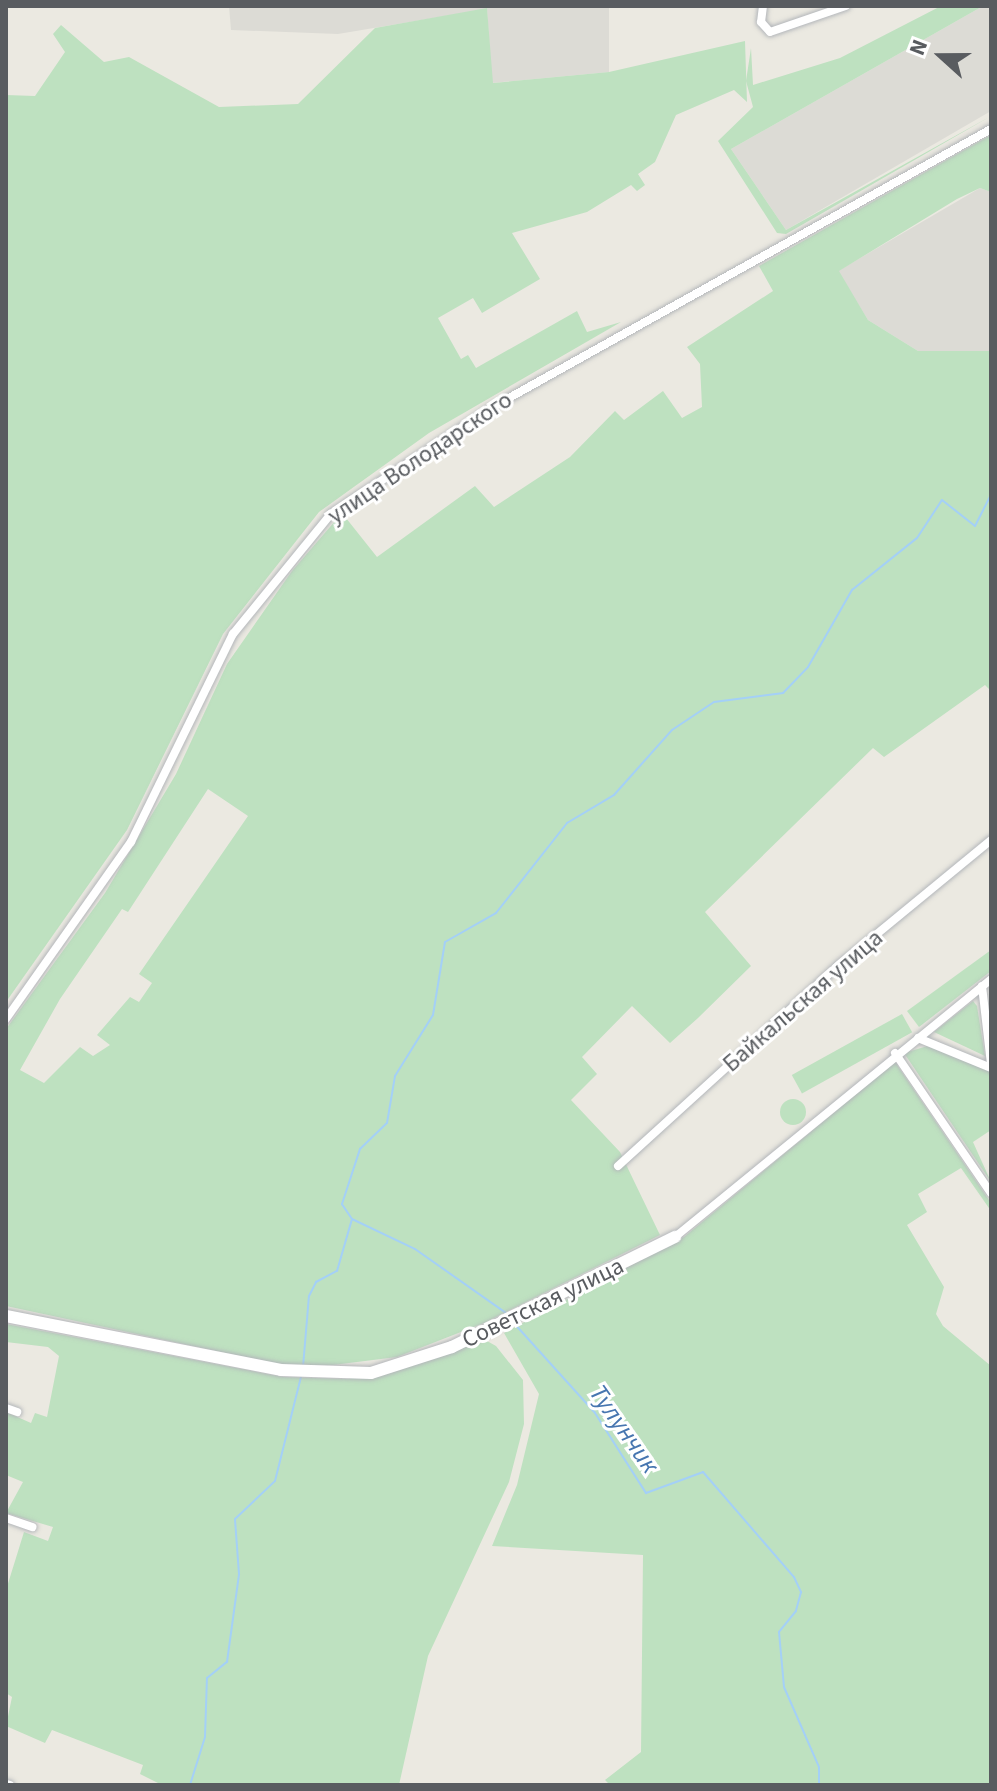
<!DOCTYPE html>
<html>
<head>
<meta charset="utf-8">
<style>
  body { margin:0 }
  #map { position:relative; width:997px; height:1791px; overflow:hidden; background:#ebe9e1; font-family:"Source Sans 3",sans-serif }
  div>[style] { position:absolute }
  .industrial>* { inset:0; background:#dcdbd5 }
  .green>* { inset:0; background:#bee1c0; transform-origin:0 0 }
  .round { border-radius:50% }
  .stream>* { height:2px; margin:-1px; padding:0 1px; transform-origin:1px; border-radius:1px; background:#a4d0f7 }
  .roads { filter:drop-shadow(0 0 2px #b3b6ba) drop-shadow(0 0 2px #b3b6ba) }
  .street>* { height:8px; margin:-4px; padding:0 4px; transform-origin:4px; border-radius:4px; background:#fff }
  .secondary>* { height:12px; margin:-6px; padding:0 6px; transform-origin:6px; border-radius:6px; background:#fff }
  span { translate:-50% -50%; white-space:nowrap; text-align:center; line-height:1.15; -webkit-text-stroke:6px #fff; paint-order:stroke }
  .street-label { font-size:24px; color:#595c60 }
  .water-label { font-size:26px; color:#4776b0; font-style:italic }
  .frame { position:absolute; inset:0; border:8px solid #595c60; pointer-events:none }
  .north { position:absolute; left:901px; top:16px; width:80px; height:80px; -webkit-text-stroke:6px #fff; paint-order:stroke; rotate:291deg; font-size:22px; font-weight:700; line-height:32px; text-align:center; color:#595c60 }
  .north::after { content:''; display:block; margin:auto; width:28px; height:36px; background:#595c60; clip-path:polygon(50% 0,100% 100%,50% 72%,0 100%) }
</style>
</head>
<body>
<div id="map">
  <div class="industrial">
    <i style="clip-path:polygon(229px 6px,609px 6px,609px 72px,492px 83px,487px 9px,338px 34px,231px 30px)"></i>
    <i style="clip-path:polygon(983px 6px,991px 6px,991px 111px,786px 230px,731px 149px)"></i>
    <i style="clip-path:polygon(980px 188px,991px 192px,991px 351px,918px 351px,868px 320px,838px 271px)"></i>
  </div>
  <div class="green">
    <i style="clip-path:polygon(941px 6px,983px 6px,731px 149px,786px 230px,991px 116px,786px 234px,777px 233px,718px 141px,753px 107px,746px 81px,751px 48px,753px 85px,840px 58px)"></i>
    <i style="clip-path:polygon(487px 8px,493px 83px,609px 72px,745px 41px,747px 102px,734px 90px,676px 115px,655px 162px,638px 174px,645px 185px,637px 191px,631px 185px,587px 212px,512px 233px,540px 279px,482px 313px,473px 298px,438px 318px,461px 359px,468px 355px,476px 368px,577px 311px,587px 332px,621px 322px,429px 433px,319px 512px,223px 634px,127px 830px,6px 1002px,6px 95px,35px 96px,65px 52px,53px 34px,61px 25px,104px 62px,129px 57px,219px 107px,298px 104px,375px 28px)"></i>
    <i style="clip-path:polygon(evenodd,991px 135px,991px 192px,980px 188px,957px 199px,839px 271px,868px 320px,918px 351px,991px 351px,991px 691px,985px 685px,884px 757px,873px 748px,705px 912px,751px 966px,698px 1018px,670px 1043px,632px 1006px,582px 1057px,597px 1074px,571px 1100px,620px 1152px,660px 1235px,484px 1323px,397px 1357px,333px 1365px,282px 1365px,6px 1306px,6px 1029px,105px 893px,176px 774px,227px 664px,292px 571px,342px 513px,377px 557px,475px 486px,494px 507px,570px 457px,615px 411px,624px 420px,663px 391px,682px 418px,702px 407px,700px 364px,687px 347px,773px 291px,759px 266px,991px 135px,208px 789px,248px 816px,139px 974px,152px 983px,139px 1002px,130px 997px,97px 1035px,110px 1045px,93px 1056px,80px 1047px,44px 1083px,20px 1070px,60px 999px,122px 909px,128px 912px,208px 789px)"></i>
    <i style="clip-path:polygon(991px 950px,991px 971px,919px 1027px,907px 1011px)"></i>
    <i style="clip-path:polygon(973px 1001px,977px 1006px,985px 1056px,934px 1032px)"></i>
    <i style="left:902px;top:1014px;width:21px;height:126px;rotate:61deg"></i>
    <i style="clip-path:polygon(931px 1045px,991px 1072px,991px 1130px,973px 1142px,991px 1182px,904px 1053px)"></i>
    <i style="clip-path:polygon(895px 1062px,991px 1203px,991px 1211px,961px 1168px,918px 1194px,927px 1212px,907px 1225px,944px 1287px,936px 1314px,943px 1326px,991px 1366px,991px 1785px,610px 1785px,605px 1780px,641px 1752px,643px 1555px,492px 1546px,517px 1485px,539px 1394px,504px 1333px,684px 1237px)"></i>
    <i class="round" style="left:780px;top:1099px;width:26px;height:26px"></i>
    <i style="clip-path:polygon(6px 1324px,283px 1377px,347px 1379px,487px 1341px,496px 1346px,523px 1380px,524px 1424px,509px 1482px,428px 1656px,399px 1785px,162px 1785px,140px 1774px,143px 1765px,52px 1730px,45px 1743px,6px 1726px,12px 1697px,6px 1693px,6px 1590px,24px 1532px,48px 1541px,53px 1527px,6px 1513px,23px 1482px,6px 1475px,6px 1412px,31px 1423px,35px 1413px,47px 1417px,59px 1356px,48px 1347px,6px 1342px)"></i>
  </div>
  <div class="stream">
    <i style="left:352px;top:1219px;width:70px;rotate:25.5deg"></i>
    <i style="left:415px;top:1249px;width:111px;rotate:35.1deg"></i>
    <i style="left:512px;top:1321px;width:124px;rotate:47.9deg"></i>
    <i style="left:595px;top:1413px;width:95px;rotate:57.5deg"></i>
    <i style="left:646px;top:1493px;width:61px;rotate:-20.2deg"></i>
    <i style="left:703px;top:1472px;width:139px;rotate:49.1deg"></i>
    <i style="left:794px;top:1577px;width:17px;rotate:65deg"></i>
    <i style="left:801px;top:1592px;width:20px;rotate:105deg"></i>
    <i style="left:796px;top:1611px;width:27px;rotate:129deg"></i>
    <i style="left:779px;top:1632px;width:55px;rotate:84.8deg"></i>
    <i style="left:784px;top:1687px;width:87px;rotate:66.4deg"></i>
    <i style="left:819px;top:1767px;width:18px;rotate:90deg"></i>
    <i style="left:303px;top:1367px;width:71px;rotate:-85.2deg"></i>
    <i style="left:309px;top:1296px;width:16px;rotate:-63deg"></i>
    <i style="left:316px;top:1282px;width:24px;rotate:-28deg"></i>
    <i style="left:337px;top:1271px;width:54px;rotate:-73.9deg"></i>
    <i style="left:352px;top:1219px;width:18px;rotate:-124deg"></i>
    <i style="left:342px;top:1204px;width:58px;rotate:-71.9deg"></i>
    <i style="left:360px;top:1149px;width:37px;rotate:-44deg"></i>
    <i style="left:387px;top:1123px;width:48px;rotate:-80.3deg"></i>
    <i style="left:395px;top:1076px;width:72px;rotate:-58.1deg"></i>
    <i style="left:433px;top:1015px;width:74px;rotate:-80.7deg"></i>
    <i style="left:445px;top:942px;width:59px;rotate:-29.6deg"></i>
    <i style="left:496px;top:913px;width:115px;rotate:-51.7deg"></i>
    <i style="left:567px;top:823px;width:55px;rotate:-30.8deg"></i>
    <i style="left:614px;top:795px;width:87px;rotate:-48.3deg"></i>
    <i style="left:672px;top:730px;width:50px;rotate:-33.7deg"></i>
    <i style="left:714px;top:702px;width:70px;rotate:-7.4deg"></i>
    <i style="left:783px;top:693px;width:36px;rotate:-46deg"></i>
    <i style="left:808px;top:667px;width:89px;rotate:-60.3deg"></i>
    <i style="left:852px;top:590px;width:83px;rotate:-38.7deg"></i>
    <i style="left:917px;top:538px;width:45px;rotate:-56.7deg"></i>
    <i style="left:942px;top:500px;width:42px;rotate:38.2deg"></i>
    <i style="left:975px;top:526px;width:35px;rotate:-63deg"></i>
    <i style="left:190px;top:1785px;width:50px;rotate:-72.6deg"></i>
    <i style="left:205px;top:1737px;width:59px;rotate:-88.1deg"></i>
    <i style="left:207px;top:1678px;width:26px;rotate:-39deg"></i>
    <i style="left:227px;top:1662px;width:89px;rotate:-82.2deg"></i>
    <i style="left:239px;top:1574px;width:55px;rotate:-94.2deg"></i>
    <i style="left:235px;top:1519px;width:55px;rotate:-43.5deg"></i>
    <i style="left:275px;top:1481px;width:107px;rotate:-76deg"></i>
  </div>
  <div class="roads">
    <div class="street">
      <i style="left:763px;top:6px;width:16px;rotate:97deg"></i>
      <i style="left:761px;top:22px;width:13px;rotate:48deg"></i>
      <i style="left:770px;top:32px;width:80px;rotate:-18.9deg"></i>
      <i style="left:982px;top:986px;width:79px;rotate:83.4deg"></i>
      <i style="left:6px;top:1019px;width:217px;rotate:-54.8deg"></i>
      <i style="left:131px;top:842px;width:232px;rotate:-63.9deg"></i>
      <i style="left:233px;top:634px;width:155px;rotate:-50.8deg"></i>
      <i style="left:331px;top:514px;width:192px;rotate:-33.5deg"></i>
      <i style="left:491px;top:408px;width:573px;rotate:-29.16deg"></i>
      <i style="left:918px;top:1038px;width:79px;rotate:22.3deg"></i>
      <i style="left:895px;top:1053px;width:170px;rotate:55.6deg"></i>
      <i style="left:618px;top:1166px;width:299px;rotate:-42.3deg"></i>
      <i style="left:839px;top:965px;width:197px;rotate:-39.4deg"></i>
      <i style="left:675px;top:1237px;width:408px;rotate:-39.2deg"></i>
      <i style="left:6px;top:1408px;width:12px;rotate:20deg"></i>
      <i style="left:6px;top:1518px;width:28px;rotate:19deg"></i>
      <i style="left:6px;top:1784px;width:4px;rotate:14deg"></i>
    </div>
    <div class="secondary">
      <i style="left:6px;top:1316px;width:280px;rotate:11.1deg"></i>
      <i style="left:281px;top:1370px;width:90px;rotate:1.9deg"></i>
      <i style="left:371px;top:1373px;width:85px;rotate:-17.8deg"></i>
      <i style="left:452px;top:1347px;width:249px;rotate:-26.3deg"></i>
    </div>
  </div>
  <div class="street-label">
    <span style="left:420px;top:458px;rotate:-34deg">улица Володарского</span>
    <span style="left:803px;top:1001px;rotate:-41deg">Байкальская улица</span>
    <span style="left:543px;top:1303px;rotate:-26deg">Советская улица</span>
  </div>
  <div class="water-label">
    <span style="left:624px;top:1429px;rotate:55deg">Тулунчик</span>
  </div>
  <div class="frame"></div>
  <div class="north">N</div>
</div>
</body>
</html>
